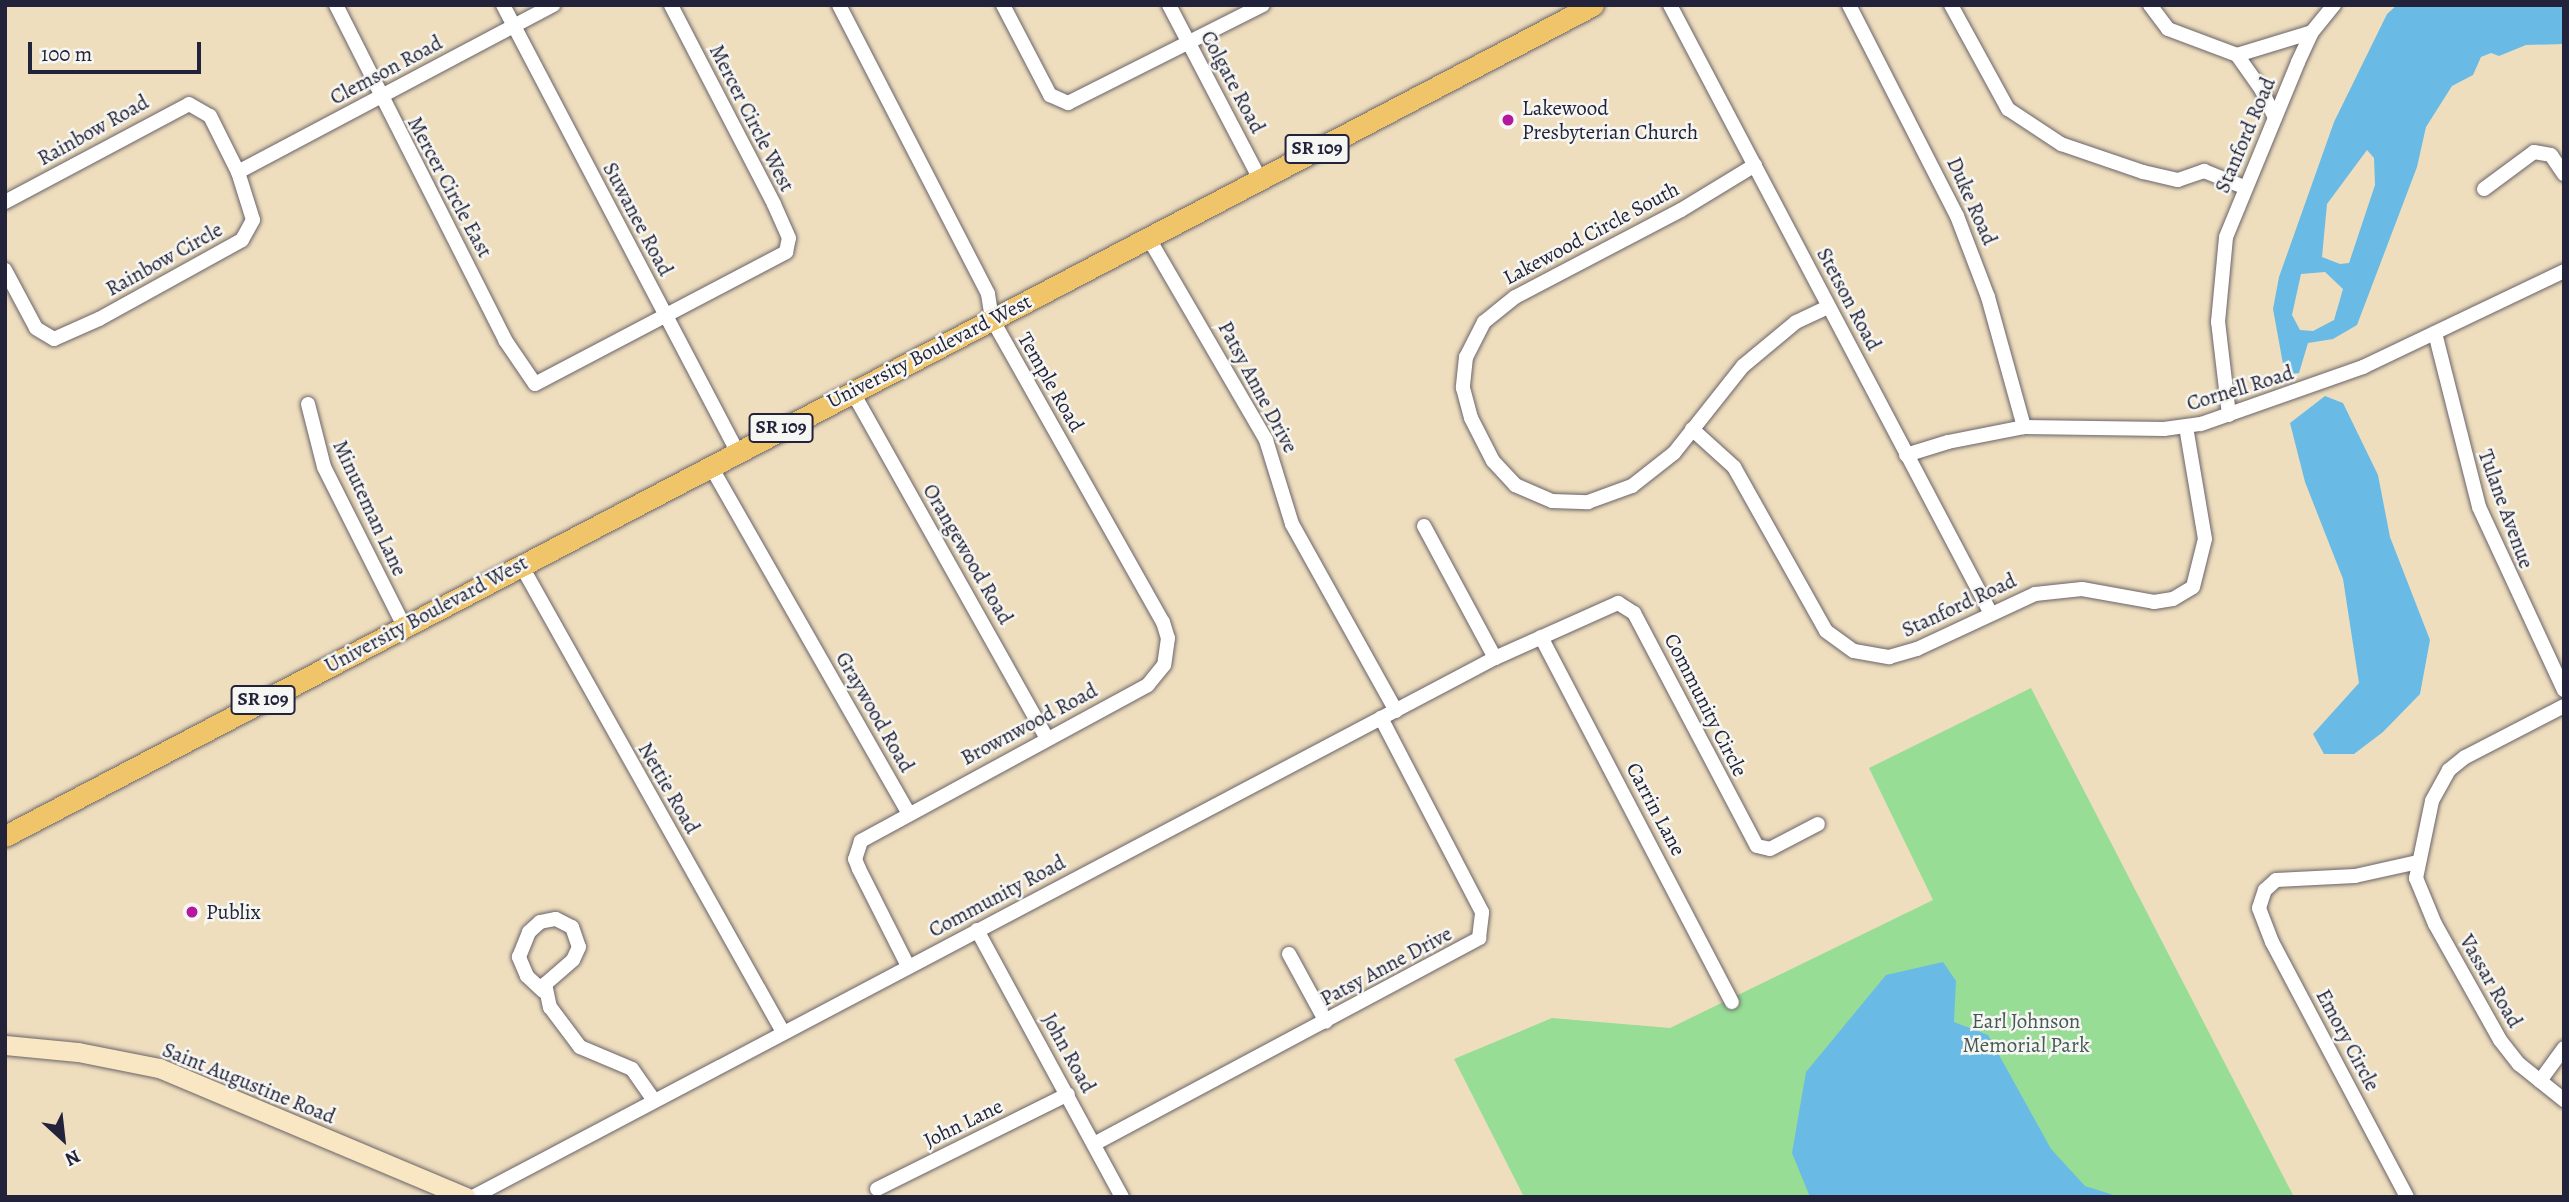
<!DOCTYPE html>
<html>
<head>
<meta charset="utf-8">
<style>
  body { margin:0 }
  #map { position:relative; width:2569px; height:1202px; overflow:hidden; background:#efdebe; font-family:Alegreya,serif }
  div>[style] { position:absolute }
  .green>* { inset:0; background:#97dd96 }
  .water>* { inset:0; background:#69bbe5 }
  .roads { filter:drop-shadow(0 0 2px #6a6469) drop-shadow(0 0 2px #6a6469) }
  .minor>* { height:14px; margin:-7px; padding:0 7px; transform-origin:7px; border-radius:7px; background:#fff }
  .secondary>* { height:19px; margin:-9.5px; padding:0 9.5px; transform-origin:9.5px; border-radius:9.5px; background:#f9e7c3 }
  .primary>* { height:21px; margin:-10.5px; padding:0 10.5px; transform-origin:10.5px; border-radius:10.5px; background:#f0c469 }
  .dots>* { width:19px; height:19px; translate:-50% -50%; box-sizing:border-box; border:4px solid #f6f6f2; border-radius:50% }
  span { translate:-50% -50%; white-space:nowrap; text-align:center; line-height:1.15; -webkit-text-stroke:5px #f6f6f2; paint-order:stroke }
  .shield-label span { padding:2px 5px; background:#f6f6f2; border:2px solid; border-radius:5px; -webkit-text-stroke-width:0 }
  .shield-label { font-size:19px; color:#22223b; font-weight:700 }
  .street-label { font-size:21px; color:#22223b }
  .poi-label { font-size:21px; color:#22223b }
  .left { translate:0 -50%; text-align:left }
  .park-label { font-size:21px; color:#455a56 }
  .frame { position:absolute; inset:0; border:7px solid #22223b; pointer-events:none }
  .north { position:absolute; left:28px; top:1104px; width:70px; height:70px; -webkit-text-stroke:5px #f6f6f2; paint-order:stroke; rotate:153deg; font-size:19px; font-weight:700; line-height:28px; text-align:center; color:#22223b }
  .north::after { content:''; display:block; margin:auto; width:24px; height:32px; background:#22223b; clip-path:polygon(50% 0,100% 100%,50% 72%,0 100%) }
  .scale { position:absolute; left:28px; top:42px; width:173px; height:32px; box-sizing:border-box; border:4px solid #22223b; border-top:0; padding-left:9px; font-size:21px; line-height:24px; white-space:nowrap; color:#22223b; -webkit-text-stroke:5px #f6f6f2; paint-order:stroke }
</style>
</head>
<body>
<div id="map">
  <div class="green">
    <i style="clip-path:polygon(2031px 688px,2294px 1197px,1524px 1197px,1454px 1059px,1552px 1018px,1670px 1028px,1933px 900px,1869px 768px)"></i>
  </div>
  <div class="water">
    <i style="clip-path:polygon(evenodd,2397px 5px,2564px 5px,2564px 44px,2526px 45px,2499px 56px,2491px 53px,2481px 57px,2473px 75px,2452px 86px,2426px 127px,2417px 167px,2357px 325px,2333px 339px,2308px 343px,2299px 373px,2285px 375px,2273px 309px,2279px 277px,2334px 122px,2387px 14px,2397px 5px,2367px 150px,2374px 158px,2375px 185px,2349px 263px,2340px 264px,2322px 257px,2327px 204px,2367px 150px,2397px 5px,2325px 272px,2343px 289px,2334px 320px,2313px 331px,2300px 330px,2292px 315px,2301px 274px,2325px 272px)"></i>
    <i style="clip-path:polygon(2325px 396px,2343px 403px,2378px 475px,2390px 537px,2430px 640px,2420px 694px,2383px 732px,2354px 754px,2324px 754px,2313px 734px,2359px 683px,2343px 579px,2305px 482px,2290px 423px)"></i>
    <i style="clip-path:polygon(1943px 962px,1956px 981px,1954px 1022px,1988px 1035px,2051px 1149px,2085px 1186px,2120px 1197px,1810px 1197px,1792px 1153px,1806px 1072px,1886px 975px)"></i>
  </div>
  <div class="roads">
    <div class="minor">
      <i style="left:336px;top:5px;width:375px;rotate:63.2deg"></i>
      <i style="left:505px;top:340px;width:53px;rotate:55.7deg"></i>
      <i style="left:535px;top:384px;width:284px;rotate:-27.7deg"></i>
      <i style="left:786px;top:252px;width:14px;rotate:-78deg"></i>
      <i style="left:789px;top:238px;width:37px;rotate:-114deg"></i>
      <i style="left:774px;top:204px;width:224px;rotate:-117.4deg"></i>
      <i style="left:503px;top:5px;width:504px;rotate:62.32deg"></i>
      <i style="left:839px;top:5px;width:325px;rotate:62.7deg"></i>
      <i style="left:988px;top:294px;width:25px;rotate:81deg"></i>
      <i style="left:992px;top:319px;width:348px;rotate:60.6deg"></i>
      <i style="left:1163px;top:622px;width:17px;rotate:73deg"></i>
      <i style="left:1168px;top:638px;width:27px;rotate:98deg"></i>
      <i style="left:1164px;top:665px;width:26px;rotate:129deg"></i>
      <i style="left:1148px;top:685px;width:327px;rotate:151.5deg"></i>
      <i style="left:861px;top:841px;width:19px;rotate:108deg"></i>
      <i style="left:855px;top:859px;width:11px;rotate:68deg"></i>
      <i style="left:859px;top:869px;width:109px;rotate:63.2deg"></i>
      <i style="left:1003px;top:5px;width:102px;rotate:62.4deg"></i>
      <i style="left:1050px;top:95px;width:20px;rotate:24deg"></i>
      <i style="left:1068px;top:103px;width:218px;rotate:-26.7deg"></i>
      <i style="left:1169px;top:5px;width:196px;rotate:62.4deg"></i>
      <i style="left:1670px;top:5px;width:686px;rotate:62.2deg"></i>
      <i style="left:1849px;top:5px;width:237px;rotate:62.9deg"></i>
      <i style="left:1957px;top:216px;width:87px;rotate:69.1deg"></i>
      <i style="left:1988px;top:297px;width:135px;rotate:74.5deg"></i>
      <i style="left:1951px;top:5px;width:119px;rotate:61.3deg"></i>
      <i style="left:2008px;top:109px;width:64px;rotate:33.4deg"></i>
      <i style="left:2061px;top:144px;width:87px;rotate:18.9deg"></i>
      <i style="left:2143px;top:172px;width:36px;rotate:13deg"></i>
      <i style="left:2178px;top:180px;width:28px;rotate:-19deg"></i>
      <i style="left:2204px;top:171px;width:43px;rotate:21.8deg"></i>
      <i style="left:2150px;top:5px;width:30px;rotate:53deg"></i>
      <i style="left:2168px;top:29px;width:74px;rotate:20.6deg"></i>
      <i style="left:2237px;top:55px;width:78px;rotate:-17deg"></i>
      <i style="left:2237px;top:55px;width:42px;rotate:54.8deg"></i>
      <i style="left:2261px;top:89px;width:32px;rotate:64deg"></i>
      <i style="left:1755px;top:165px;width:87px;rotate:148.7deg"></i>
      <i style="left:1681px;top:210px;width:187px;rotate:152.3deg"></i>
      <i style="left:1515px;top:297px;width:40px;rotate:141deg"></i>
      <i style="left:1484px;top:322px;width:39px;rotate:117deg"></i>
      <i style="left:1466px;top:357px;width:31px;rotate:96deg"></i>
      <i style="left:1463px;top:388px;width:31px;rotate:75deg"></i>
      <i style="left:1471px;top:418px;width:48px;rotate:62.9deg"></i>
      <i style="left:1493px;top:461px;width:33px;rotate:47deg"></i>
      <i style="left:1515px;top:485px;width:40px;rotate:23.4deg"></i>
      <i style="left:1552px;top:501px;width:36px;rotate:2deg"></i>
      <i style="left:1588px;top:502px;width:47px;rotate:-20deg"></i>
      <i style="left:1632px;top:486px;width:53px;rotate:-38.2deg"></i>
      <i style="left:1674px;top:453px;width:111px;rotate:-51.6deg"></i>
      <i style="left:1743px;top:366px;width:69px;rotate:-39.7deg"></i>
      <i style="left:1796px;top:322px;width:35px;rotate:-25deg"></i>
      <i style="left:238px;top:172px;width:357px;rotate:-27.9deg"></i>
      <i style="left:2484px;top:189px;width:62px;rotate:-36.5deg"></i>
      <i style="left:2534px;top:152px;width:17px;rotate:10deg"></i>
      <i style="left:2551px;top:155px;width:23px;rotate:56deg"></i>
      <i style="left:5px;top:202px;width:208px;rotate:-28deg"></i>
      <i style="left:189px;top:104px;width:24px;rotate:30deg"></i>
      <i style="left:210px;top:116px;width:63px;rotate:63.4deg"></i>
      <i style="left:238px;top:172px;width:50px;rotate:72.6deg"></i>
      <i style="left:253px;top:220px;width:23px;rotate:119deg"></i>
      <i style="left:242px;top:240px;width:163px;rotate:151.1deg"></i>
      <i style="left:99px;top:319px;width:49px;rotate:156deg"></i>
      <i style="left:54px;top:339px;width:21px;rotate:-149deg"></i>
      <i style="left:36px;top:328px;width:66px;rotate:-118.1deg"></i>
      <i style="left:1148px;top:237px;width:235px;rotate:59.8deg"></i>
      <i style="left:1266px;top:440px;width:88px;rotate:72.8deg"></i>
      <i style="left:1292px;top:524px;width:214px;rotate:60.9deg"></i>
      <i style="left:2435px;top:333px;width:179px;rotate:75.8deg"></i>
      <i style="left:2479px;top:507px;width:202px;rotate:65.1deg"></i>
      <i style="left:852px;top:391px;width:399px;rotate:60.7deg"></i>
      <i style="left:308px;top:404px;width:65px;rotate:75.7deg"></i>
      <i style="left:324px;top:467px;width:178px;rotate:63.3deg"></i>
      <i style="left:2229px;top:415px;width:94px;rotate:-96.7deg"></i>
      <i style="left:2218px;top:322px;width:85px;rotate:-84.6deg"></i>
      <i style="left:2226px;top:237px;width:189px;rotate:-67.6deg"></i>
      <i style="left:2298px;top:62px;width:33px;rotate:-65deg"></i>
      <i style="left:2312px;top:32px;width:35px;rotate:-51deg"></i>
      <i style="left:1692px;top:429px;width:57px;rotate:42.1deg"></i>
      <i style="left:1734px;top:467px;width:188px;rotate:60.7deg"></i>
      <i style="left:1826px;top:631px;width:34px;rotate:36deg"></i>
      <i style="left:1854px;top:651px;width:36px;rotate:10deg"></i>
      <i style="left:1889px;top:657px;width:29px;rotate:-16deg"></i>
      <i style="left:1917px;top:649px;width:130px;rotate:-25deg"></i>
      <i style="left:2035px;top:594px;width:47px;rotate:-6.1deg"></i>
      <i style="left:2082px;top:589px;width:73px;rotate:10.2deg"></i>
      <i style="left:2154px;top:602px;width:19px;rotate:-9deg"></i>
      <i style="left:2173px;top:599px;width:23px;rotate:-31deg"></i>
      <i style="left:2193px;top:587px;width:49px;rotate:-76deg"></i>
      <i style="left:2205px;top:539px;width:114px;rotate:-99.6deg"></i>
      <i style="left:1906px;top:455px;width:44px;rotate:-17.2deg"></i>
      <i style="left:1948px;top:442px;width:77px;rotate:-11.2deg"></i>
      <i style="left:2024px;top:427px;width:140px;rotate:0.8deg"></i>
      <i style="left:2164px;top:429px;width:37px;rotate:-8deg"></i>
      <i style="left:2201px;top:424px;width:172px;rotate:-19.4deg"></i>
      <i style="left:2363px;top:367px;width:223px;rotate:-25.5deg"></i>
      <i style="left:710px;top:465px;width:400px;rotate:60.3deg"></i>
      <i style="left:1424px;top:526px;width:150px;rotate:61.7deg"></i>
      <i style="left:521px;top:565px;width:535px;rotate:60.71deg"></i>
      <i style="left:1541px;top:637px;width:412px;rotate:62.4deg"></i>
      <i style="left:2564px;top:706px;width:111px;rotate:152.7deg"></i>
      <i style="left:2465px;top:757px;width:21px;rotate:141deg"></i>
      <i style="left:2449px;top:770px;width:35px;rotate:119deg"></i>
      <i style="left:2432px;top:801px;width:79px;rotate:101.7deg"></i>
      <i style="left:2416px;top:878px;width:50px;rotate:67.6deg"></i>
      <i style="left:2435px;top:924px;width:133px;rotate:60.7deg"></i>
      <i style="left:2500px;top:1040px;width:31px;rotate:52deg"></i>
      <i style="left:2519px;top:1064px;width:58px;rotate:38.7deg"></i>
      <i style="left:977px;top:930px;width:304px;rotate:61.5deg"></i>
      <i style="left:1289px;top:954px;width:77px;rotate:61.4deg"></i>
      <i style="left:543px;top:991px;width:22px;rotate:-137deg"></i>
      <i style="left:527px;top:976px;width:21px;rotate:-113deg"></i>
      <i style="left:519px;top:957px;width:27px;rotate:-68deg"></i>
      <i style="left:529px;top:932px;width:15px;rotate:-42deg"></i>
      <i style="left:540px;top:922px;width:16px;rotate:-11deg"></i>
      <i style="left:556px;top:919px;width:18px;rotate:27deg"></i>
      <i style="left:572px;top:927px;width:21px;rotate:71deg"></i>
      <i style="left:579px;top:947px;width:14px;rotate:115deg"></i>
      <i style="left:573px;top:960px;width:37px;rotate:139deg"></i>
      <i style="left:545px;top:984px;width:24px;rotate:78deg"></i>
      <i style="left:550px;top:1007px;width:50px;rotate:53.1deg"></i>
      <i style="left:580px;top:1047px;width:56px;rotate:22.9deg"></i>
      <i style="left:632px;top:1069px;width:38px;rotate:55deg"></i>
      <i style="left:2540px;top:1081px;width:41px;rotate:-54deg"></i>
      <i style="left:1094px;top:1144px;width:437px;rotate:-28.1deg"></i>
      <i style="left:1479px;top:938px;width:26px;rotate:-83deg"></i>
      <i style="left:1482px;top:912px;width:219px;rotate:-117.5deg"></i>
      <i style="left:877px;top:1189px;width:213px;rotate:-26.4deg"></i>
      <i style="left:473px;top:1197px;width:1155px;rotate:-27.81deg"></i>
      <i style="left:1495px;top:658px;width:135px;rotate:-24.1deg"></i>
      <i style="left:1618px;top:603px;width:19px;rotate:32deg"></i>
      <i style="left:1634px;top:613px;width:263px;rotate:62.2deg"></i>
      <i style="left:1757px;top:846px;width:13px;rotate:13deg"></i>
      <i style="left:1770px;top:849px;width:54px;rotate:-27.5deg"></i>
      <i style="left:2407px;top:1197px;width:289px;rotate:-117.9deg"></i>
      <i style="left:2272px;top:942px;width:36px;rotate:-111deg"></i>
      <i style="left:2259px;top:908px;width:19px;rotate:-72deg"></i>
      <i style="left:2265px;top:890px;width:15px;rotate:-42deg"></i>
      <i style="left:2276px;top:880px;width:79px;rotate:-2.9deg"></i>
      <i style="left:2355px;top:876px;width:65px;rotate:-12.5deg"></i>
    </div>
    <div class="secondary">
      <i style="left:5px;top:1045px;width:73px;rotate:5.5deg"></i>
      <i style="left:78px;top:1052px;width:83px;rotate:11.2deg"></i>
      <i style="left:159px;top:1068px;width:333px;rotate:22.8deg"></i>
    </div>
    <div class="primary">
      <i style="left:5px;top:836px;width:1792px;rotate:-27.62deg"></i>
    </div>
  </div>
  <div class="dots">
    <i style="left:1508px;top:120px;background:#b5179e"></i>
    <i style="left:192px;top:912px;background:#b5179e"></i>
  </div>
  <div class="shield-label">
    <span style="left:1317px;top:149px">SR 109</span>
    <span style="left:781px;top:428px">SR 109</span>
    <span style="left:263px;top:700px">SR 109</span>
  </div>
  <div class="street-label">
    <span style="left:386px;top:70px;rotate:-28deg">Clemson Road</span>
    <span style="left:1233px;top:82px;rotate:62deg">Colgate Road</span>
    <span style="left:752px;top:118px;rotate:63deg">Mercer Circle West</span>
    <span style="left:93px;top:130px;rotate:-29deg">Rainbow Road</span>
    <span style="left:2245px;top:135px;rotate:-67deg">Stanford Road</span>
    <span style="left:450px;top:187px;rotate:62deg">Mercer Circle East</span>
    <span style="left:1972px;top:201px;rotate:66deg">Duke Road</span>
    <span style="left:638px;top:219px;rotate:62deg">Suwanee Road</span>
    <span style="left:1591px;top:233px;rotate:-28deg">Lakewood Circle South</span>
    <span style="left:164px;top:259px;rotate:-29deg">Rainbow Circle</span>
    <span style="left:1849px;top:299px;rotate:62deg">Stetson Road</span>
    <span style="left:929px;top:351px;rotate:-27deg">University Boulevard West</span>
    <span style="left:1051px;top:382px;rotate:60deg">Temple Road</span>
    <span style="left:1258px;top:387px;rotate:62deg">Patsy Anne Drive</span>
    <span style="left:2240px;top:388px;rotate:-17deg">Cornell Road</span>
    <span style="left:370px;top:508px;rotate:65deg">Minuteman Lane</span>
    <span style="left:2506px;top:509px;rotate:70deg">Tulane Avenue</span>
    <span style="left:968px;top:554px;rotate:60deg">Orangewood Road</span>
    <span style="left:1959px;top:605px;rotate:-25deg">Stanford Road</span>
    <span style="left:426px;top:614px;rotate:-28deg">University Boulevard West</span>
    <span style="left:1706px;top:705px;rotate:63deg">Community Circle</span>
    <span style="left:875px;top:712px;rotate:60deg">Graywood Road</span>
    <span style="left:1029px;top:724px;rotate:-28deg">Brownwood Road</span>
    <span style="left:669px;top:788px;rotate:60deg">Nettie Road</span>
    <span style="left:1656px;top:809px;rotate:62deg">Carrin Lane</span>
    <span style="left:997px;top:896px;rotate:-28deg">Community Road</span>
    <span style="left:1386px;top:966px;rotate:-28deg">Patsy Anne Drive</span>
    <span style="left:2491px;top:981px;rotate:60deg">Vassar Road</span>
    <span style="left:2348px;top:1040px;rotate:62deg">Emory Circle</span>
    <span style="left:1069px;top:1053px;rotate:61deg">John Road</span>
    <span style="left:249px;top:1083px;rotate:22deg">Saint Augustine Road</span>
    <span style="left:963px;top:1123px;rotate:-26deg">John Lane</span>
  </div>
  <div class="poi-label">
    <span class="left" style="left:1522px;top:120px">Lakewood<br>Presbyterian Church</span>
    <span class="left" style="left:206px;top:912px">Publix</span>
  </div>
  <div class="park-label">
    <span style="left:2026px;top:1033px">Earl Johnson<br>Memorial Park</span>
  </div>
  <div class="frame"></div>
  <div class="north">N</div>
  <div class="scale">100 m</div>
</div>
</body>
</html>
